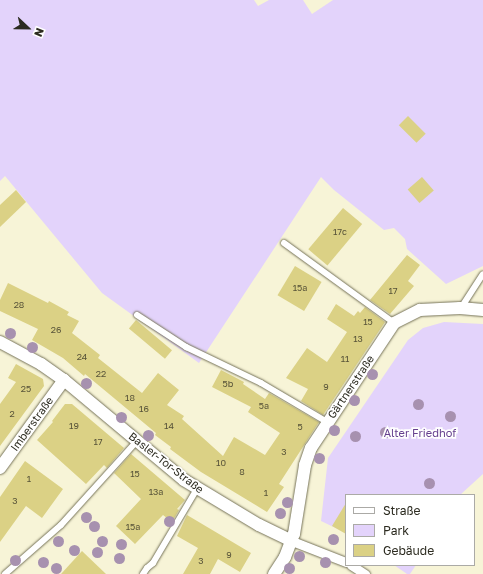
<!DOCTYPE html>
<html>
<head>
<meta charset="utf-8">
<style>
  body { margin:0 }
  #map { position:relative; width:483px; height:574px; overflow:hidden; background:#f7f4d7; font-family:"Golos Text",sans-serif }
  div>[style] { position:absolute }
  .green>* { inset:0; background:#e3d3fb }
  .building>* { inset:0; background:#dbd185; transform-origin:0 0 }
  .roads { filter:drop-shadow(0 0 1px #767359) drop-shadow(0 0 1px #767359) }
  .service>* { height:6px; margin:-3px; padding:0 3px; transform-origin:3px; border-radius:3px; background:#fff }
  .pedestrian>* { height:9px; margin:-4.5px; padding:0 4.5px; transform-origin:4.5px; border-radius:4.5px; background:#fff }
  .minor>* { height:12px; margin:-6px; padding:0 6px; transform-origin:6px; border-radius:6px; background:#fff }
  .trees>* { width:11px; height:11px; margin:-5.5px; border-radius:50%; background:#a791af }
  span { translate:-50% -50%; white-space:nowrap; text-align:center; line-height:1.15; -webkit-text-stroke:3.5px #fff; paint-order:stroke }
  .number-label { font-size:9px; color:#585439 }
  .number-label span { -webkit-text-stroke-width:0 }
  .street-label { font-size:11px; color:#2c2b20 }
  .park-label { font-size:11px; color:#66408f }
  .legend { position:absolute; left:345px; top:494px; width:130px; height:72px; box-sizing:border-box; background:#fff; border:1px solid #abaaa6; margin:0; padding:5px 7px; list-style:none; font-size:12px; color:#2c2b20 }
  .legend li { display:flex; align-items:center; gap:8px; height:20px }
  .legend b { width:20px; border:1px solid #abaaa6 }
  .north { position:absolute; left:8px; top:8px; width:40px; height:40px; -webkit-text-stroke:3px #fff; paint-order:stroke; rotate:112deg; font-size:11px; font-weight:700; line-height:16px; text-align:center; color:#2c2b20 }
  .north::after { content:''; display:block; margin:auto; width:14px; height:18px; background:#2c2b20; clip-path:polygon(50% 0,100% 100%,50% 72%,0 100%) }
</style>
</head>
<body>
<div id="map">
  <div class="green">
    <i style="clip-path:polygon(0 0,254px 0,258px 6px,269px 0,303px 0,312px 14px,333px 0,483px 0,483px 266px,446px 284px,407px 249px,405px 239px,394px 228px,384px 230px,334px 190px,321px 177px,199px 363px,102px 293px,5px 176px,0 181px)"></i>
    <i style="clip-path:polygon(444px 322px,483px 324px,483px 474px,460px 495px,346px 495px,346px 533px,321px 521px,328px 458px,408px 340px,423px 328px)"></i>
    <i style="clip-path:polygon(394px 565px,416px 565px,410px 574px,407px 574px)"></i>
  </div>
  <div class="building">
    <i style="left:408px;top:116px;width:25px;height:13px;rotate:45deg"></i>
    <i style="left:422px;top:177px;width:18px;height:19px;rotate:49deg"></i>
    <i style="clip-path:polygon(16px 190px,26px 202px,0 227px,0 205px)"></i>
    <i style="left:343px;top:208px;width:25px;height:54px;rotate:40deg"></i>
    <i style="clip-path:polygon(407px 255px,420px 265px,408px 281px,414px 286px,390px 314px,370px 300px)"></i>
    <i style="left:295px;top:266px;width:31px;height:34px;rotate:31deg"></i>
    <i style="clip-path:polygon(8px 283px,48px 303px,49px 301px,69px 312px,67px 315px,79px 321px,72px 333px,100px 355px,98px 358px,142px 393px,158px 373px,179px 390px,167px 405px,184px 416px,182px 419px,223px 456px,234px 437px,265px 455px,280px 433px,248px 412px,251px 407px,212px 387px,221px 370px,244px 382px,243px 384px,265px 399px,269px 393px,319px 422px,279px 484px,284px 487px,267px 512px,201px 472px,170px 449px,171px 447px,155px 435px,156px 433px,85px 374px,84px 376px,63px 358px,32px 340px,38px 329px,0 311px,0 300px)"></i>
    <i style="clip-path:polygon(336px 304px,354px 316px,358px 311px,360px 313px,365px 307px,385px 322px,323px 415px,301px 401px,308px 389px,286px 378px,307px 348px,327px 362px,347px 332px,327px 319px)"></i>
    <i style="left:136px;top:320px;width:47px;height:11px;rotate:40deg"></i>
    <i style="clip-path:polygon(16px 364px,43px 379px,44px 386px,0 446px,0 404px,16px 382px,8px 378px)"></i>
    <i style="clip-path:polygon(65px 404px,72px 404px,124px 448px,107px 468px,104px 465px,86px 484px,37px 440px,53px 422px,52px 421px)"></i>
    <i style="clip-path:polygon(131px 454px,185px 500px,177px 509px,179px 510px,172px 522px,163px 515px,135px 544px,116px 526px,141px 499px,114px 473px)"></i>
    <i style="clip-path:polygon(25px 461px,63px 489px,42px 518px,26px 506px,0 542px,0 497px)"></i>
    <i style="clip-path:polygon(346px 503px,346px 534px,332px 526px)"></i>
    <i style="clip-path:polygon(187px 515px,251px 553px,240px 572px,218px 559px,210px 574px,183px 574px,198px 548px,177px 536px)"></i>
    <i style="clip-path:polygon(82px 551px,106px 574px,61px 574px)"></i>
  </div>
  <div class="roads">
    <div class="service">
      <i style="left:284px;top:243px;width:136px;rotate:36deg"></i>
      <i style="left:461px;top:308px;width:40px;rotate:-57.1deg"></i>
      <i style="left:137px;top:315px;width:59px;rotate:33.1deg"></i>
      <i style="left:186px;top:347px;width:83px;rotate:25.6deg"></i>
      <i style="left:261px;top:383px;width:77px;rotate:30.6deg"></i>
      <i style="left:5px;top:574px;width:74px;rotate:-41.2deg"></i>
      <i style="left:61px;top:525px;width:113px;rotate:-47.9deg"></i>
      <i style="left:143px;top:574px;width:7px;rotate:-56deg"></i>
      <i style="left:147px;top:568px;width:8px;rotate:-40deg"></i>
      <i style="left:153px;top:563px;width:86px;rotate:-59.3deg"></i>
    </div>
    <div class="pedestrian">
      <i style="left:292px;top:541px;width:58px;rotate:21.3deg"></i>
      <i style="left:351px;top:565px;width:17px;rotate:33deg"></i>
    </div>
    <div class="minor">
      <i style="left:0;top:342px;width:47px;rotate:28.2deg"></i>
      <i style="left:41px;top:364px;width:28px;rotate:35deg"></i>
      <i style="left:64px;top:380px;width:156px;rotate:39.8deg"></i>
      <i style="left:184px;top:480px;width:87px;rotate:31deg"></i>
      <i style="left:259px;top:525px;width:37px;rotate:26deg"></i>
      <i style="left:0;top:468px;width:109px;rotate:-54deg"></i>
      <i style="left:274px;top:574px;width:20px;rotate:-57deg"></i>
      <i style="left:285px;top:557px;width:25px;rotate:-69deg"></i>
      <i style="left:294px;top:534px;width:70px;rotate:-80.9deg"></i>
      <i style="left:305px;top:465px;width:18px;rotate:-71deg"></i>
      <i style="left:311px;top:448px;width:150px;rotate:-56.4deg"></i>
      <i style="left:394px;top:323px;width:29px;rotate:-27deg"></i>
      <i style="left:420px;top:310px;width:40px;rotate:-2.9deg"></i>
      <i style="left:460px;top:308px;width:23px;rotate:5deg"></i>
    </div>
  </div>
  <div class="trees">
    <i style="left:10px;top:333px"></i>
    <i style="left:32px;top:347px"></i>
    <i style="left:372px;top:374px"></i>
    <i style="left:86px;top:383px"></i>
    <i style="left:354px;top:400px"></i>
    <i style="left:418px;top:404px"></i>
    <i style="left:450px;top:416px"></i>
    <i style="left:121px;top:417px"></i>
    <i style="left:334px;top:430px"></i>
    <i style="left:385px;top:432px"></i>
    <i style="left:148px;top:435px"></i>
    <i style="left:355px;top:436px"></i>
    <i style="left:319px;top:458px"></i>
    <i style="left:429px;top:483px"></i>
    <i style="left:287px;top:502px"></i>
    <i style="left:280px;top:513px"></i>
    <i style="left:86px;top:517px"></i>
    <i style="left:169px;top:521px"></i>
    <i style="left:94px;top:526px"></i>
    <i style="left:333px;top:539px"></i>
    <i style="left:58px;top:541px"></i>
    <i style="left:102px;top:541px"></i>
    <i style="left:121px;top:544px"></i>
    <i style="left:74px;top:550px"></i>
    <i style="left:97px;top:552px"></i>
    <i style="left:299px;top:556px"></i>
    <i style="left:119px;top:558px"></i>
    <i style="left:15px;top:560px"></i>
    <i style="left:43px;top:562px"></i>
    <i style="left:325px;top:562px"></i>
    <i style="left:56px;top:568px"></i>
    <i style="left:289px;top:568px"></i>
  </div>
  <div class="number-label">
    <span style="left:340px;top:232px">17c</span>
    <span style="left:300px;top:288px">15a</span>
    <span style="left:393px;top:291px">17</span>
    <span style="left:19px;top:305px">28</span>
    <span style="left:368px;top:322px">15</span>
    <span style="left:56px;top:330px">26</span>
    <span style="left:358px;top:339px">13</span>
    <span style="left:82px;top:357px">24</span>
    <span style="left:345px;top:359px">11</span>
    <span style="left:101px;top:374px">22</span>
    <span style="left:228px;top:384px">5b</span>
    <span style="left:326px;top:387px">9</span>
    <span style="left:26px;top:389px">25</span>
    <span style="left:130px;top:398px">18</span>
    <span style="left:264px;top:406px">5a</span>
    <span style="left:144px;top:409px">16</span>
    <span style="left:12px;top:414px">2</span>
    <span style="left:74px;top:426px">19</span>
    <span style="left:169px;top:426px">14</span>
    <span style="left:300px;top:427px">5</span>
    <span style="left:98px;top:442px">17</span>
    <span style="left:284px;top:452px">3</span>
    <span style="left:221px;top:463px">10</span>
    <span style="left:242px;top:472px">8</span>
    <span style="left:135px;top:474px">15</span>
    <span style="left:29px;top:479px">1</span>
    <span style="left:156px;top:492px">13a</span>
    <span style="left:266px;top:493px">1</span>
    <span style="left:15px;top:501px">3</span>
    <span style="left:133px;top:527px">15a</span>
    <span style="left:229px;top:555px">9</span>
    <span style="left:201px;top:561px">3</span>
  </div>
  <div class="street-label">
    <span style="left:351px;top:387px;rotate:-56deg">Gärtnerstraße</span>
    <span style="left:32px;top:424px;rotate:-54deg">Imberstraße</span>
    <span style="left:166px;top:463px;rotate:38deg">Basler-Tor-Straße</span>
  </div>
  <div class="park-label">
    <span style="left:420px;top:433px">Alter Friedhof</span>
  </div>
  <ul class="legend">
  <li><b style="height:5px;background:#fff"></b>Straße</li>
  <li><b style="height:11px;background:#e3d3fb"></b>Park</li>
  <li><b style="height:11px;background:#dbd185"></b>Gebäude</li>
  </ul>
  <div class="north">N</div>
</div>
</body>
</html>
